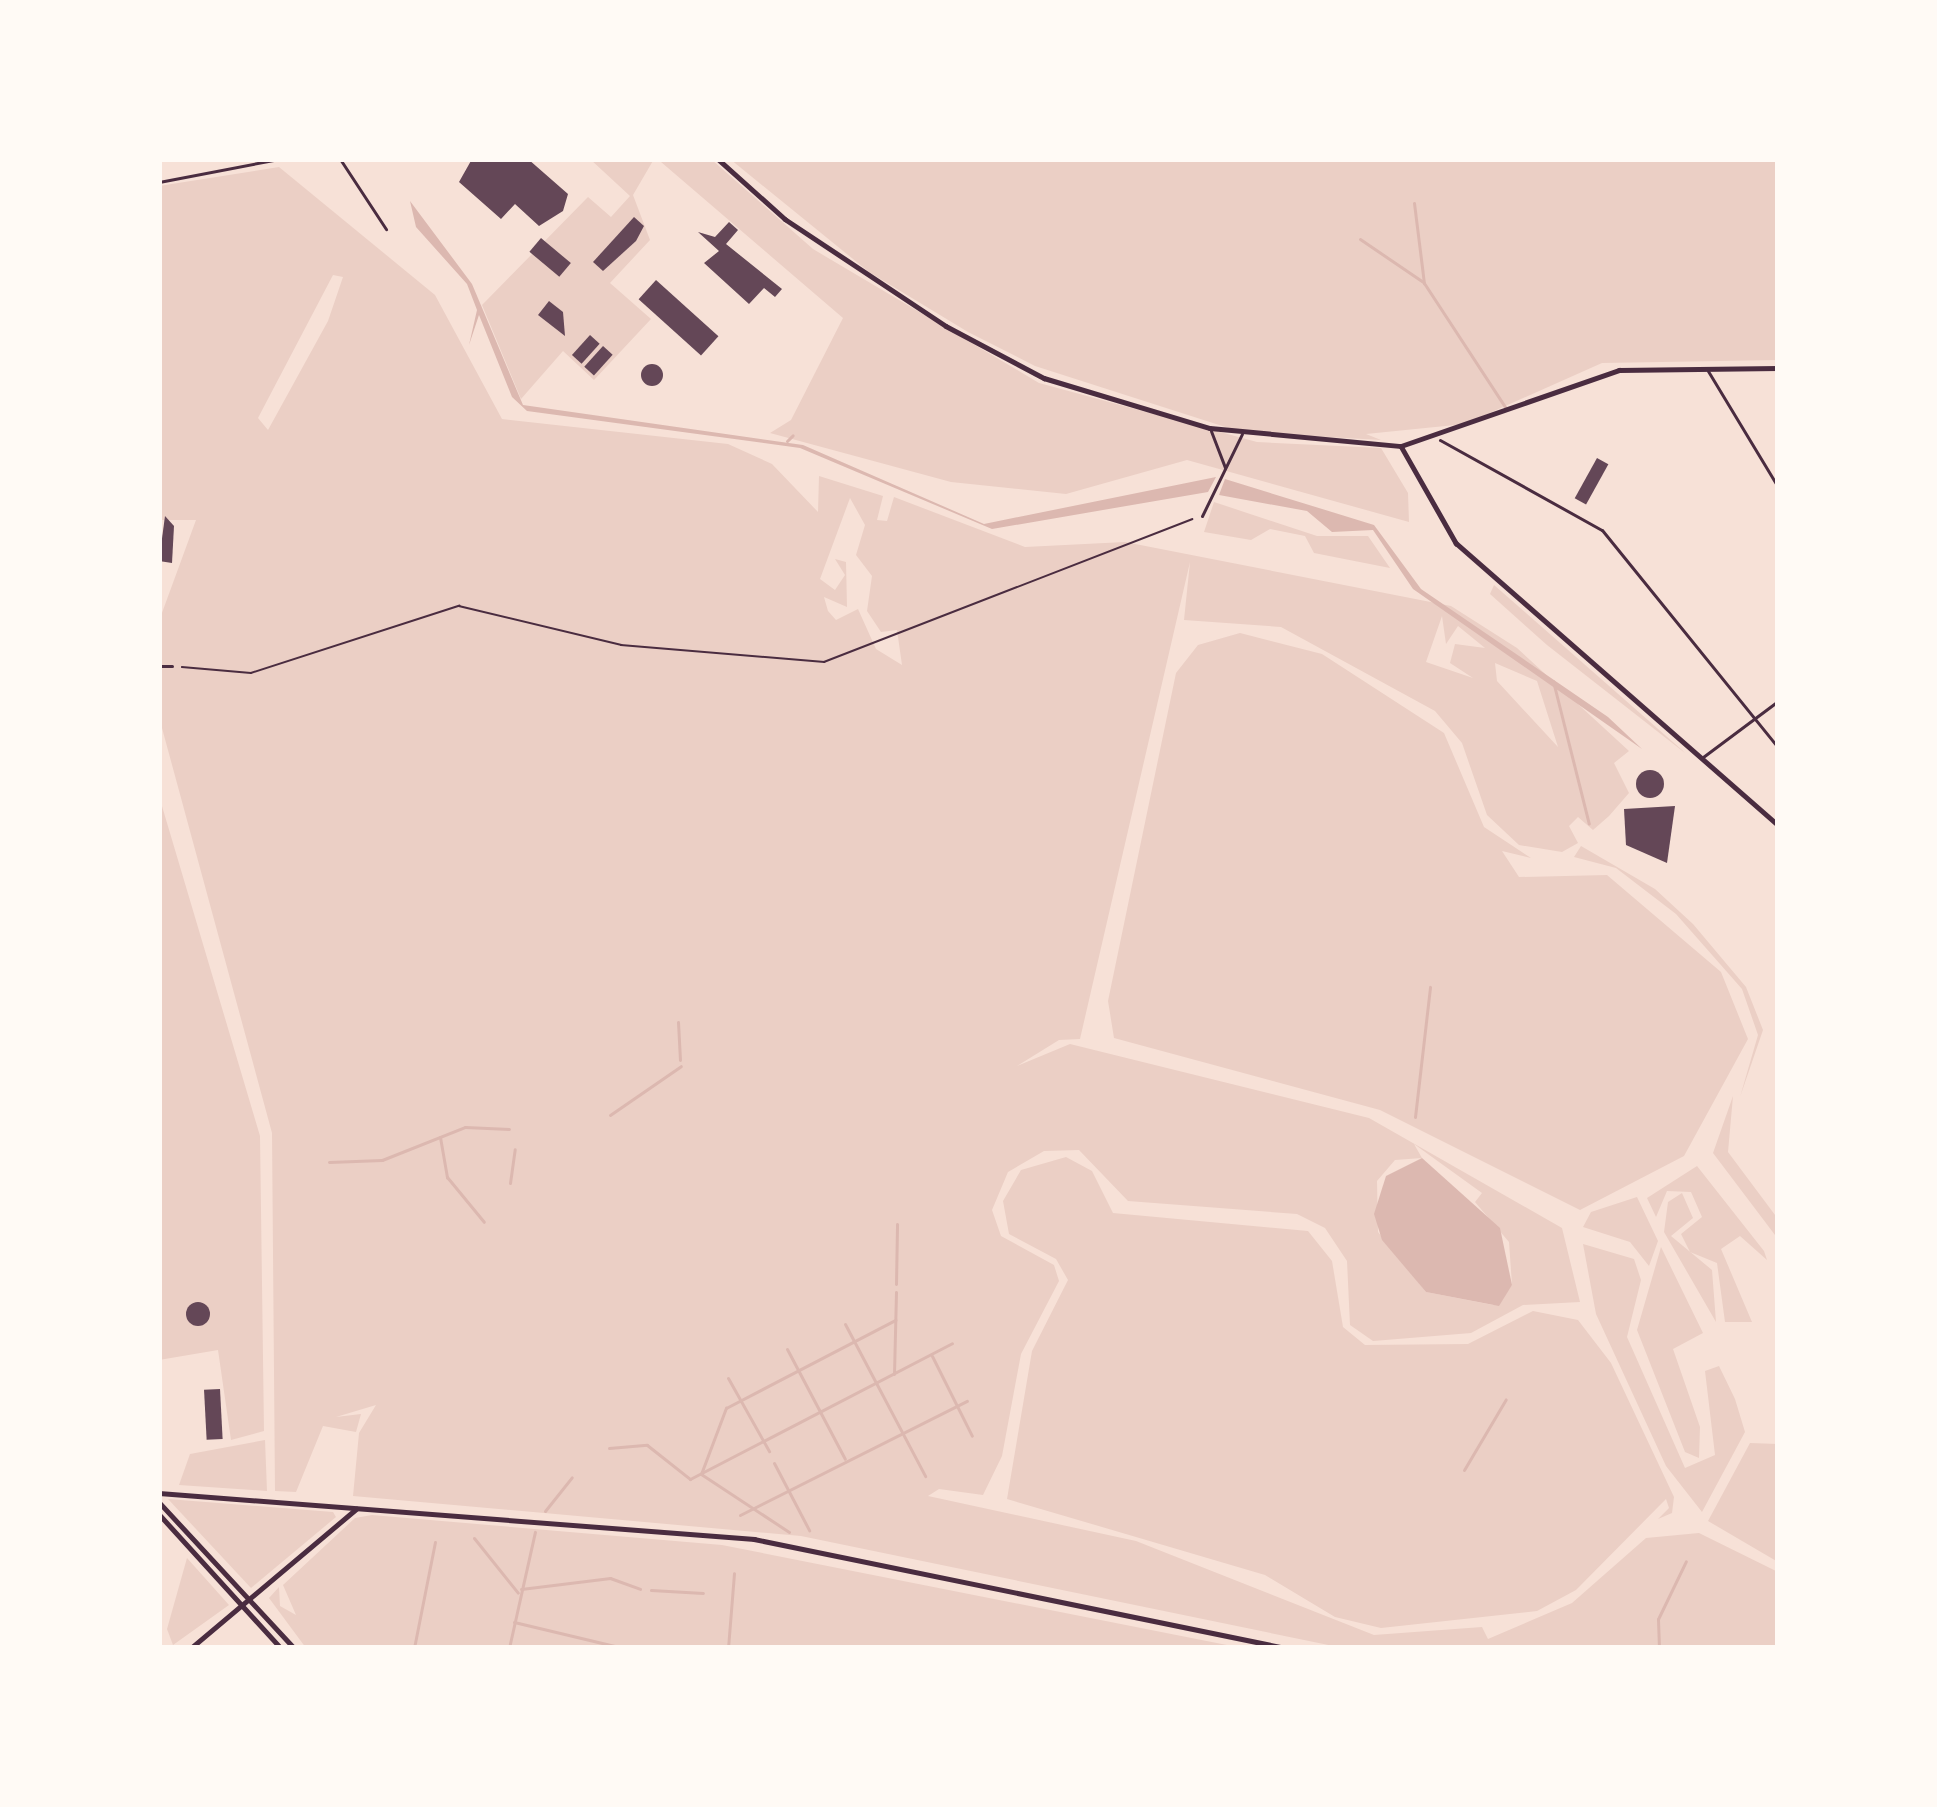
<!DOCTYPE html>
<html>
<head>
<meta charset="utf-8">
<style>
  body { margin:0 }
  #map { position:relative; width:1937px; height:1807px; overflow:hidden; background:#f7e1d7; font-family:"Fira Sans Condensed",sans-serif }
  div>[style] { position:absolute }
  .green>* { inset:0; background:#ebcfc5 }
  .water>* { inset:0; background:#dcb8b0 }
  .stream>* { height:3px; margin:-1.5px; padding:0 1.5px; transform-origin:1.5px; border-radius:1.5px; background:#dcb8b0 }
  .building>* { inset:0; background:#644757; transform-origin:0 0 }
  .round { border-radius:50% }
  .path>* { height:1.5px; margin:-0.75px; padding:0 0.75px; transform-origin:0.75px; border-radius:0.75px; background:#4a2c40 }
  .minor>* { height:3px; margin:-1.5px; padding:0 1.5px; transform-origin:1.5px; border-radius:1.5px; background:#4a2c40 }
  .tertiary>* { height:4.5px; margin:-2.25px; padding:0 2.25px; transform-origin:2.25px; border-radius:2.25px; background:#4a2c40 }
  .secondary>* { height:4.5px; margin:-2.25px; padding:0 2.25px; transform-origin:2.25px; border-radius:2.25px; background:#4a2c40 }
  span { translate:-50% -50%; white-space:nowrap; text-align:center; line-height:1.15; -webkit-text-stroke:9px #fffaf5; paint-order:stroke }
  .frame { position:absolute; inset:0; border:162px solid #fffaf5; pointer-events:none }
</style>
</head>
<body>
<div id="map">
  <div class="green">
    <i style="clip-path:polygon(590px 159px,654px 159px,633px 195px,650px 240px,610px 283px,651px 319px,594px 380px,563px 351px,521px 399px,482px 305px,588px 197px,611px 217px,630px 196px)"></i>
    <i style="clip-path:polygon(711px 159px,813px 249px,1039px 383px,1257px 442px,1381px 448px,1408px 493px,1409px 522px,1187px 460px,1066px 494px,951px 482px,770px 433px,791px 420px,843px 318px,661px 162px)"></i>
    <i style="clip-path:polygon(730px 159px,1778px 159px,1778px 360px,1602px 363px,1465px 424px,1366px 434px,1381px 440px,1241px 432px,1035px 366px,968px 332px,869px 272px)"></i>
    <i style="clip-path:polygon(evenodd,279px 167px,435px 295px,502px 419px,728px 444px,772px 464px,818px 512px,819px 476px,883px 496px,877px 520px,887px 521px,894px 497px,1025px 547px,1125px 542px,1451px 606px,1517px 648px,1629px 751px,1614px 763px,1629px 793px,1609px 816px,1593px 830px,1578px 817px,1569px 826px,1578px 843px,1562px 852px,1519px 845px,1487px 815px,1462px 743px,1435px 711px,1281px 627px,1184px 620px,1190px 562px,1080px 1039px,1059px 1040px,1017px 1066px,1070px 1044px,1369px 1118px,1562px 1228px,1580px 1302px,1523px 1305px,1471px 1333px,1373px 1341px,1350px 1325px,1347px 1261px,1325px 1228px,1297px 1214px,1128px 1201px,1079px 1150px,1044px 1151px,1008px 1172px,992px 1210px,1001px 1236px,1054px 1265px,1059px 1281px,1021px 1354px,1002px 1456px,983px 1495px,939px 1489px,928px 1496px,1136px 1541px,1374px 1635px,1482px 1627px,1488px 1639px,1572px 1603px,1646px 1538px,1699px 1533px,1778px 1572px,1778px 1648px,1343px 1648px,801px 1536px,353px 1496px,359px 1433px,376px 1405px,336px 1417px,361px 1414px,356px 1432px,323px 1426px,296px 1492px,275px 1491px,272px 1133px,159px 717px,159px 621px,196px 520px,159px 520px,159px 186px,279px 167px,333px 275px,343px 277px,328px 321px,268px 430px,258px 418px,333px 275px,279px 167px,850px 498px,865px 525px,856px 555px,872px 576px,867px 611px,881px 632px,897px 630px,902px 665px,876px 649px,858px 609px,836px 620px,828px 611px,824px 597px,847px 607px,846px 562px,835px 559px,845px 575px,835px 590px,820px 579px,850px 498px,279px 167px,1442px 616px,1446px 644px,1458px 626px,1485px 648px,1455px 644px,1450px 663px,1473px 678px,1426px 662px,1442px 616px,279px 167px,1495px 663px,1537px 681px,1558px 747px,1497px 681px,1495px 663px,279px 167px,1414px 1144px,1482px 1193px,1475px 1202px,1509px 1242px,1512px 1285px,1493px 1305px,1426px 1292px,1378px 1232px,1377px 1181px,1395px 1160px,1422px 1158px,1414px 1144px)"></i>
    <i style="clip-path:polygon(1214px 502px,1317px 536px,1368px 536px,1390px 568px,1314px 553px,1305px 536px,1270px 529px,1251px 540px,1204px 532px)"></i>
    <i style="clip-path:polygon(1494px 585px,1682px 750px,1685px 753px,1547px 645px,1490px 594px)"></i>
    <i style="clip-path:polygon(1240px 633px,1322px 654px,1444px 733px,1484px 827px,1531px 858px,1502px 851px,1519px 877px,1607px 875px,1721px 972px,1748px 1039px,1684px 1156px,1580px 1210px,1380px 1110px,1114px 1038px,1108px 1001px,1176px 673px,1198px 645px)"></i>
    <i style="clip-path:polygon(159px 796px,260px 1136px,264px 1431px,231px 1440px,218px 1350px,159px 1360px)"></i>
    <i style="clip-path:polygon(1581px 846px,1655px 889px,1693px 924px,1746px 987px,1763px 1030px,1740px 1097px,1758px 1035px,1742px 989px,1676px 914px,1616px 868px,1574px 857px)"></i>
    <i style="clip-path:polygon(1733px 1096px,1728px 1152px,1778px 1219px,1778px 1239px,1713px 1153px)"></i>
    <i style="clip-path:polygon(1066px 1157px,1092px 1171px,1113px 1213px,1308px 1231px,1332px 1261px,1343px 1327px,1365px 1345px,1468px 1344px,1533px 1311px,1578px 1320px,1611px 1363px,1674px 1497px,1672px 1513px,1658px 1519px,1669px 1508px,1666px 1499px,1576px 1590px,1537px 1611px,1381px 1628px,1335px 1617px,1265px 1575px,1007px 1499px,1032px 1351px,1068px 1280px,1056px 1259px,1009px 1234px,1003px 1201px,1021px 1170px)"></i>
    <i style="clip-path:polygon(1697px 1166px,1764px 1251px,1767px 1260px,1740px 1236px,1721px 1249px,1752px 1322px,1725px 1322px,1717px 1263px,1690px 1252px,1681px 1234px,1702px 1217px,1691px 1192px,1667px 1191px,1656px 1217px,1647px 1198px)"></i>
    <i style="clip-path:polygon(1682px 1193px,1693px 1218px,1671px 1236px,1712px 1270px,1716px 1322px,1664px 1232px,1668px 1202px)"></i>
    <i style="clip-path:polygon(1637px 1197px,1658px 1241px,1649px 1266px,1630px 1242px,1583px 1227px,1591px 1212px)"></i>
    <i style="clip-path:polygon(1583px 1244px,1634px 1259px,1641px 1280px,1627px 1337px,1685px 1468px,1715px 1455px,1705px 1371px,1719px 1366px,1735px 1399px,1745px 1432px,1702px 1512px,1666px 1466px,1596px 1314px)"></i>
    <i style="clip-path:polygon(1661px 1247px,1703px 1333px,1673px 1349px,1700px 1427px,1699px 1458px,1685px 1452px,1637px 1330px)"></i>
    <i style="clip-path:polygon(265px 1440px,267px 1491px,179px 1485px,190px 1454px)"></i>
    <i style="clip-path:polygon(1750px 1443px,1778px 1444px,1778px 1562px,1708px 1521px)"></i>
    <i style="clip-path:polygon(168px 1499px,333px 1512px,336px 1517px,251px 1588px)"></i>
    <i style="clip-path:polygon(372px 1515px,722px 1545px,1242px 1648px,306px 1648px,269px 1598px,279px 1587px,280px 1606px,296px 1615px,283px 1585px,355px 1518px)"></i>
    <i style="clip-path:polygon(187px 1558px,229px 1605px,173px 1645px,167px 1629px)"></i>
  </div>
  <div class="water">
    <i style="clip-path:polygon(410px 201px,472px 284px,523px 405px,803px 445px,984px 524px,1216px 477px,1208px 492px,992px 529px,800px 448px,527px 411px,512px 397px,479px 315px,469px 345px,477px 310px,467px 284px,416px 227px)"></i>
    <i style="clip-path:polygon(1225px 479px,1374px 525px,1421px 589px,1608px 717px,1642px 749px,1413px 589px,1373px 530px,1332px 532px,1307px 511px,1219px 495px)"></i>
    <i style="clip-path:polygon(1422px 1158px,1500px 1228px,1512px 1285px,1499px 1306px,1426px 1292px,1382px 1240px,1374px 1214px,1386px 1176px)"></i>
  </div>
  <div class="stream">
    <i style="left:1414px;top:203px;width:81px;rotate:82.9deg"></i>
    <i style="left:1424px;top:283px;width:148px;rotate:56.8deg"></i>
    <i style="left:1360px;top:239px;width:76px;rotate:34.3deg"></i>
    <i style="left:787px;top:441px;width:8px;rotate:-45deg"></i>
    <i style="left:1553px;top:681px;width:147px;rotate:75.9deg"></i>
    <i style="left:678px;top:1022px;width:38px;rotate:87deg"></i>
    <i style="left:610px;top:1115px;width:86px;rotate:-34.6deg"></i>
    <i style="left:1415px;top:1117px;width:131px;rotate:-83.4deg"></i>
    <i style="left:440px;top:1137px;width:41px;rotate:80.1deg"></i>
    <i style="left:447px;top:1177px;width:58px;rotate:50.6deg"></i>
    <i style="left:329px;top:1162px;width:53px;rotate:-2.2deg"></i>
    <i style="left:382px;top:1160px;width:89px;rotate:-21.7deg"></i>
    <i style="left:465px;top:1127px;width:44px;rotate:2.6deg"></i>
    <i style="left:510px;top:1183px;width:34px;rotate:-82deg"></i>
    <i style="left:896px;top:1284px;width:60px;rotate:-89deg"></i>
    <i style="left:845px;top:1324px;width:172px;rotate:62.2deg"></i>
    <i style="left:787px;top:1349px;width:124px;rotate:62.2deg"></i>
    <i style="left:932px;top:1356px;width:89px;rotate:63.4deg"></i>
    <i style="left:894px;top:1374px;width:82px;rotate:-88.6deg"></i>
    <i style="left:728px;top:1378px;width:84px;rotate:60.7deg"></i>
    <i style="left:609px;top:1448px;width:38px;rotate:-5deg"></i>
    <i style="left:647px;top:1445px;width:55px;rotate:38.3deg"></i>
    <i style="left:690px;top:1479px;width:295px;rotate:-27.4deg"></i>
    <i style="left:774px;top:1463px;width:76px;rotate:62.4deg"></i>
    <i style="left:1464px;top:1470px;width:82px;rotate:-59.4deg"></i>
    <i style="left:545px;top:1511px;width:43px;rotate:-51.5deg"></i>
    <i style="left:740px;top:1515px;width:254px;rotate:-26.7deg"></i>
    <i style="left:789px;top:1532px;width:105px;rotate:-146.6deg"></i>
    <i style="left:701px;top:1474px;width:71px;rotate:-69.3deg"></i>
    <i style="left:726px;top:1408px;width:191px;rotate:-27.5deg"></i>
    <i style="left:474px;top:1538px;width:70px;rotate:51.3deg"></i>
    <i style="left:521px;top:1589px;width:90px;rotate:-7deg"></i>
    <i style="left:610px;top:1578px;width:32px;rotate:20deg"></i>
    <i style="left:651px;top:1590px;width:52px;rotate:3.3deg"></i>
    <i style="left:514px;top:1622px;width:112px;rotate:13.4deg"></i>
    <i style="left:414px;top:1648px;width:108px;rotate:-78.8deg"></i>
    <i style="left:509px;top:1648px;width:119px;rotate:-77.4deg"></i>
    <i style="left:728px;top:1648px;width:75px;rotate:-85.4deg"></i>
    <i style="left:1659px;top:1648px;width:29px;rotate:-92deg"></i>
    <i style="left:1658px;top:1619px;width:64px;rotate:-64.2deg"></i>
  </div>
  <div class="building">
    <i style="clip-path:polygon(472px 159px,528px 159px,568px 194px,563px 211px,539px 226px,515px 204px,501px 219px,459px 182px)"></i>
    <i style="clip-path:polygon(634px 217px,644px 226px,636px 241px,603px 271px,593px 262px)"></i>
    <i style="clip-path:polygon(729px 222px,738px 230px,726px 244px,782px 289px,775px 297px,764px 288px,749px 304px,704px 263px,719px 251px,698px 232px,715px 237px)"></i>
    <i style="left:541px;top:238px;width:39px;height:18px;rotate:40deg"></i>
    <i style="left:656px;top:280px;width:84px;height:26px;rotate:42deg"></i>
    <i style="clip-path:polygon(549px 301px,563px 312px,565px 336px,538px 315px)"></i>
    <i style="left:590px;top:335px;width:13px;height:27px;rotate:42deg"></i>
    <i style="left:603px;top:346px;width:13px;height:28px;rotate:42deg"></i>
    <i class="round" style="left:641px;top:364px;width:22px;height:22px"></i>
    <i style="left:1597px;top:458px;width:13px;height:46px;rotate:29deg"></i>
    <i style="clip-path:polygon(165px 516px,174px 526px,172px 563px,159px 561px)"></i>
    <i class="round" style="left:1636px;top:770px;width:28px;height:28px"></i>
    <i style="clip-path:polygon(1675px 806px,1667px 863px,1626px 845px,1624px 809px)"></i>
    <i class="round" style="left:186px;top:1302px;width:24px;height:24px"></i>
    <i style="left:220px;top:1389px;width:50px;height:16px;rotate:87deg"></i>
  </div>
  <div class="path">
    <i style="left:182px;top:667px;width:69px;rotate:5deg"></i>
    <i style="left:251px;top:673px;width:219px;rotate:-17.9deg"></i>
    <i style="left:459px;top:606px;width:167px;rotate:13.5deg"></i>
    <i style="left:621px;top:645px;width:204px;rotate:4.8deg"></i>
    <i style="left:824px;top:662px;width:395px;rotate:-21.2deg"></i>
  </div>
  <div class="minor">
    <i style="left:340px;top:159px;width:84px;rotate:56.7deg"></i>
    <i style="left:159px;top:182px;width:122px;rotate:-10.9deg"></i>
    <i style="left:1708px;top:371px;width:135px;rotate:58.9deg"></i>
    <i style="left:1211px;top:431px;width:39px;rotate:69deg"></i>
    <i style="left:1440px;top:440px;width:185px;rotate:29.1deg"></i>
    <i style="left:1602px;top:530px;width:279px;rotate:51deg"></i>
    <i style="left:1202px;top:516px;width:91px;rotate:-64deg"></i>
    <i style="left:159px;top:666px;width:13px"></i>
    <i style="left:1703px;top:757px;width:94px;rotate:-36.7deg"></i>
  </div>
  <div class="tertiary">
    <i style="left:718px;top:159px;width:90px;rotate:41.8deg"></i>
    <i style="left:785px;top:219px;width:193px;rotate:33.6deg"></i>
    <i style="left:946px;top:326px;width:111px;rotate:28deg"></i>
    <i style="left:1044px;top:378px;width:173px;rotate:16.8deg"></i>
    <i style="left:1210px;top:428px;width:192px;rotate:5.4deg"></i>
    <i style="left:1401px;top:446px;width:231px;rotate:-19.2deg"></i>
    <i style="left:1619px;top:370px;width:159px;rotate:-0.7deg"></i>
    <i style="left:1401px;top:446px;width:112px;rotate:60.4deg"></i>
    <i style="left:1456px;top:543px;width:428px;rotate:41.2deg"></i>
    <i style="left:191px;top:1648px;width:216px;rotate:-40.1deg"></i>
  </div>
  <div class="secondary">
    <i style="left:159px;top:1493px;width:597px;rotate:4.42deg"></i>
    <i style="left:754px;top:1539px;width:543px;rotate:11.58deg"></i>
    <i style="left:159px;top:1502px;width:199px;rotate:47.2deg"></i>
    <i style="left:159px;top:1514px;width:181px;rotate:47.7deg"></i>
  </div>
  <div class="frame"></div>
</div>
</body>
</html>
